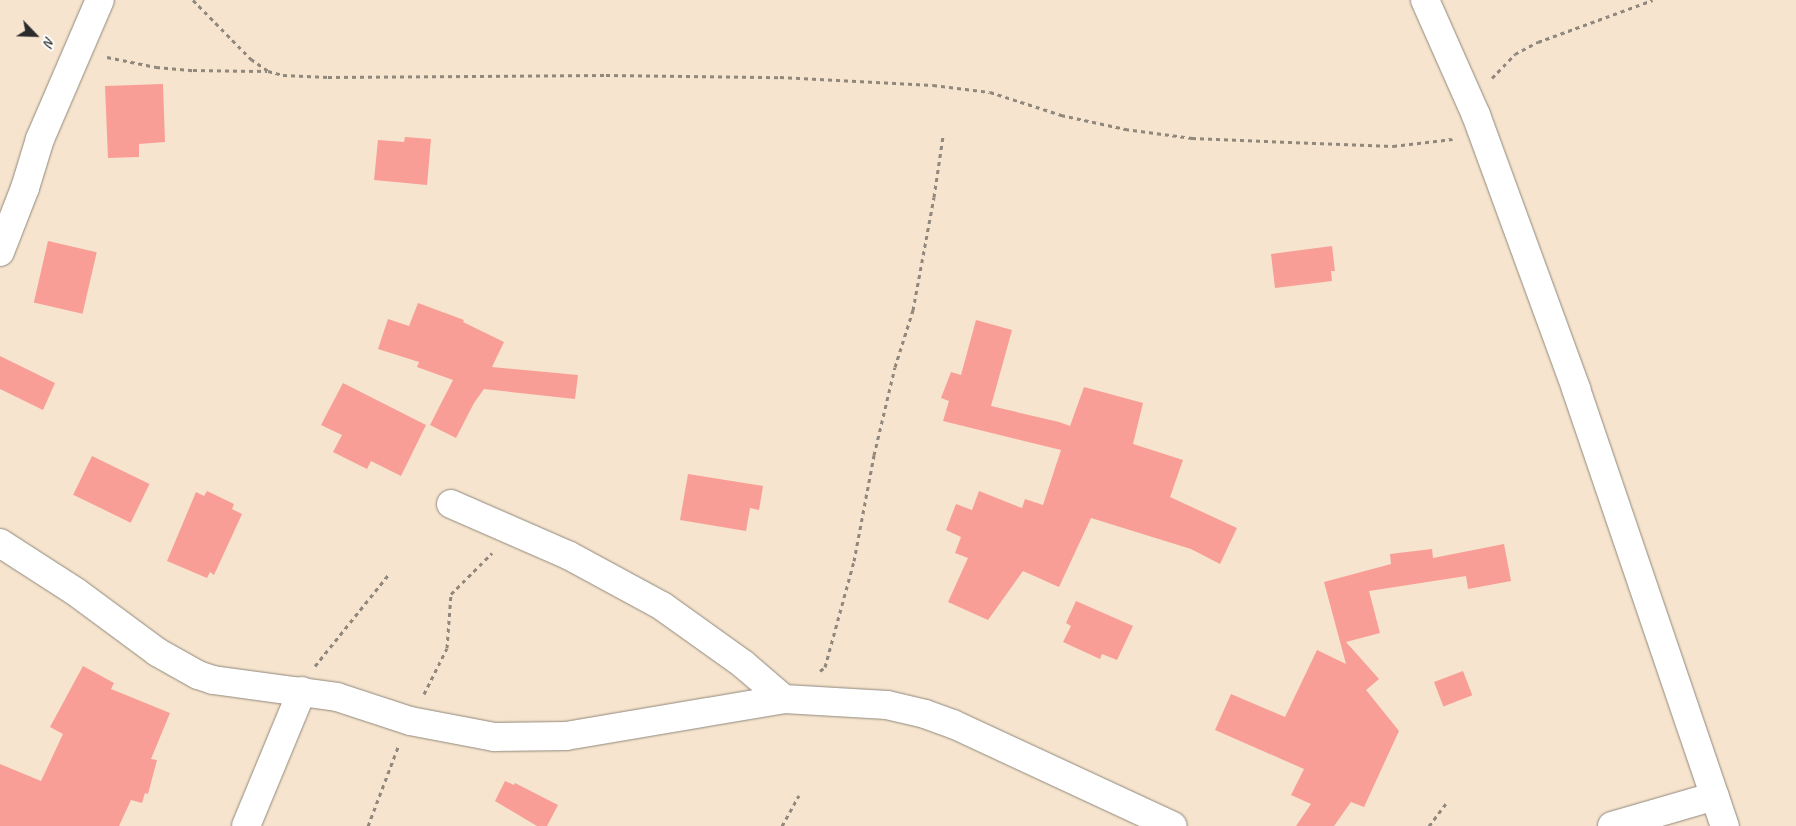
<!DOCTYPE html>
<html>
<head>
<meta charset="utf-8">
<style>
  body { margin:0 }
  #map { position:relative; width:1796px; height:826px; overflow:hidden; background:#f6e4ce; font-family:Caveat,sans-serif }
  div>[style] { position:absolute }
  .building>* { inset:0; background:#f89e96; transform-origin:0 0 }
  .path>* { height:3px; margin-top:-1.5px; transform-origin:0; background:repeating-linear-gradient(90deg,#90887c 0 4px,transparent 0 8px) }
  .roads { filter:drop-shadow(0 0 1px #90887c) drop-shadow(0 0 1px #90887c) }
  .minor>* { height:28px; margin:-14px; padding:0 14px; transform-origin:14px; border-radius:14px; background:#fff }
  span { translate:-50% -50%; white-space:nowrap; text-align:center; line-height:1.15; -webkit-text-stroke:5px #fff; paint-order:stroke }
  .north { position:absolute; left:10px; top:10px; width:50px; height:50px; -webkit-text-stroke:4px #fff; paint-order:stroke; rotate:114deg; font-size:14px; font-weight:700; line-height:20px; text-align:center; color:#2b2b2b }
  .north::after { content:''; display:block; margin:auto; width:18px; height:22px; background:#2b2b2b; clip-path:polygon(50% 0,100% 100%,50% 72%,0 100%) }
</style>
</head>
<body>
<div id="map">
  <div class="building">
    <i style="clip-path:polygon(163px 84px,165px 142px,139px 144px,139px 157px,108px 158px,105px 86px)"></i>
    <i style="clip-path:polygon(405px 137px,431px 139px,427px 185px,374px 180px,378px 140px,404px 142px)"></i>
    <i style="left:48px;top:241px;width:50px;height:63px;rotate:13deg"></i>
    <i style="clip-path:polygon(1332px 246px,1335px 271px,1331px 271px,1332px 281px,1275px 288px,1271px 254px)"></i>
    <i style="clip-path:polygon(418px 303px,464px 320px,463px 322px,504px 342px,492px 367px,578px 375px,575px 399px,484px 389px,474px 403px,456px 438px,430px 425px,453px 380px,417px 367px,419px 362px,378px 349px,388px 319px,409px 326px)"></i>
    <i style="clip-path:polygon(976px 320px,1012px 330px,991px 406px,1059px 422px,1070px 426px,1084px 387px,1143px 403px,1133px 444px,1183px 460px,1170px 497px,1237px 528px,1220px 564px,1191px 549px,1091px 518px,1059px 587px,1023px 571px,988px 620px,948px 602px,968px 558px,955px 553px,961px 537px,946px 530px,956px 504px,972px 510px,979px 491px,1022px 508px,1025px 499px,1043px 505px,1061px 450px,943px 421px,949px 401px,941px 398px,951px 372px,961px 375px)"></i>
    <i style="clip-path:polygon(0 356px,55px 383px,43px 410px,0 389px)"></i>
    <i style="clip-path:polygon(343px 383px,426px 425px,401px 476px,371px 461px,367px 469px,333px 452px,342px 435px,321px 425px)"></i>
    <i style="left:92px;top:456px;width:64px;height:43px;rotate:26deg"></i>
    <i style="clip-path:polygon(688px 474px,763px 486px,759px 510px,750px 508px,746px 531px,680px 520px)"></i>
    <i style="clip-path:polygon(207px 491px,234px 504px,232px 509px,242px 514px,214px 575px,210px 572px,207px 578px,167px 561px,196px 492px,204px 496px)"></i>
    <i style="clip-path:polygon(1504px 544px,1511px 581px,1468px 589px,1466px 576px,1369px 591px,1380px 633px,1346px 642px,1379px 679px,1366px 690px,1399px 731px,1364px 807px,1351px 802px,1334px 826px,1296px 826px,1311px 804px,1291px 795px,1304px 769px,1215px 730px,1231px 694px,1285px 717px,1317px 650px,1346px 664px,1324px 582px,1391px 564px,1390px 554px,1432px 549px,1433px 558px)"></i>
    <i style="clip-path:polygon(1076px 601px,1133px 626px,1117px 660px,1102px 654px,1100px 659px,1063px 642px,1071px 626px,1066px 623px)"></i>
    <i style="clip-path:polygon(83px 666px,114px 683px,111px 689px,170px 713px,151px 759px,157px 760px,148px 794px,145px 793px,142px 803px,131px 800px,119px 826px,0 826px,0 764px,41px 781px,63px 734px,50px 727px)"></i>
    <i style="left:1463px;top:671px;width:26px;height:31px;rotate:69deg"></i>
    <i style="clip-path:polygon(505px 781px,514px 785px,515px 783px,558px 805px,547px 826px,537px 826px,495px 801px)"></i>
  </div>
  <div class="path">
    <i style="left:193px;top:0;width:83px;rotate:45.5deg"></i>
    <i style="left:251px;top:59px;width:21px;rotate:35deg"></i>
    <i style="left:268px;top:71px;width:16px;rotate:15deg"></i>
    <i style="left:283px;top:75px;width:45px;rotate:2.5deg"></i>
    <i style="left:328px;top:77px;width:278px;rotate:-0.4deg"></i>
    <i style="left:606px;top:75px;width:174px;rotate:0.7deg"></i>
    <i style="left:780px;top:77px;width:153px;rotate:3deg"></i>
    <i style="left:933px;top:85px;width:57px;rotate:7deg"></i>
    <i style="left:990px;top:92px;width:75px;rotate:17.9deg"></i>
    <i style="left:1061px;top:115px;width:66px;rotate:12.3deg"></i>
    <i style="left:1125px;top:129px;width:68px;rotate:7.7deg"></i>
    <i style="left:1192px;top:138px;width:201px;rotate:2.3deg"></i>
    <i style="left:1393px;top:146px;width:60px;rotate:-6.7deg"></i>
    <i style="left:107px;top:57px;width:50px;rotate:11.5deg"></i>
    <i style="left:156px;top:67px;width:37px;rotate:5deg"></i>
    <i style="left:193px;top:70px;width:74px;rotate:0.8deg"></i>
    <i style="left:1492px;top:78px;width:33px;rotate:-46deg"></i>
    <i style="left:1515px;top:54px;width:26px;rotate:-28deg"></i>
    <i style="left:1538px;top:42px;width:122px;rotate:-20.1deg"></i>
    <i style="left:315px;top:666px;width:118px;rotate:-51.2deg"></i>
    <i style="left:820px;top:671px;width:6px;rotate:-39deg"></i>
    <i style="left:825px;top:667px;width:110px;rotate:-74.7deg"></i>
    <i style="left:854px;top:561px;width:108px;rotate:-79.3deg"></i>
    <i style="left:874px;top:455px;width:90px;rotate:-76.6deg"></i>
    <i style="left:895px;top:367px;width:60px;rotate:-72.5deg"></i>
    <i style="left:913px;top:310px;width:115px;rotate:-79.5deg"></i>
    <i style="left:934px;top:197px;width:62px;rotate:-81.6deg"></i>
    <i style="left:424px;top:694px;width:51px;rotate:-63.4deg"></i>
    <i style="left:447px;top:648px;width:54px;rotate:-85.8deg"></i>
    <i style="left:451px;top:594px;width:58px;rotate:-45deg"></i>
    <i style="left:368px;top:826px;width:85px;rotate:-69.2deg"></i>
    <i style="left:782px;top:826px;width:35px;rotate:-61deg"></i>
    <i style="left:1429px;top:826px;width:30px;rotate:-53deg"></i>
  </div>
  <div class="roads">
    <div class="minor">
      <i style="left:1425px;top:0;width:126px;rotate:66.1deg"></i>
      <i style="left:1476px;top:115px;width:292px;rotate:69.9deg"></i>
      <i style="left:1576px;top:389px;width:462px;rotate:71.2deg"></i>
      <i style="left:0;top:252px;width:69px;rotate:-68.7deg"></i>
      <i style="left:25px;top:188px;width:51px;rotate:-73deg"></i>
      <i style="left:40px;top:139px;width:151px;rotate:-66.7deg"></i>
      <i style="left:451px;top:504px;width:128px;rotate:23.6deg"></i>
      <i style="left:568px;top:555px;width:107px;rotate:28.5deg"></i>
      <i style="left:662px;top:606px;width:100px;rotate:35.6deg"></i>
      <i style="left:743px;top:664px;width:54px;rotate:40.5deg"></i>
      <i style="left:0;top:543px;width:90px;rotate:32.8deg"></i>
      <i style="left:76px;top:592px;width:101px;rotate:36.5deg"></i>
      <i style="left:157px;top:652px;width:47px;rotate:29.3deg"></i>
      <i style="left:198px;top:675px;width:16px;rotate:18deg"></i>
      <i style="left:213px;top:680px;width:125px;rotate:7.8deg"></i>
      <i style="left:337px;top:697px;width:77px;rotate:18.2deg"></i>
      <i style="left:410px;top:721px;width:86px;rotate:10.8deg"></i>
      <i style="left:494px;top:737px;width:72px;rotate:-0.8deg"></i>
      <i style="left:566px;top:736px;width:221px;rotate:-9.6deg"></i>
      <i style="left:784px;top:699px;width:103px;rotate:3.3deg"></i>
      <i style="left:887px;top:705px;width:39px;rotate:13deg"></i>
      <i style="left:925px;top:714px;width:30px;rotate:20deg"></i>
      <i style="left:953px;top:724px;width:242px;rotate:24.9deg"></i>
      <i style="left:246px;top:826px;width:146px;rotate:-67.5deg"></i>
      <i style="left:1612px;top:826px;width:107px;rotate:-16.2deg"></i>
    </div>
  </div>
  <div class="north">N</div>
</div>
</body>
</html>
